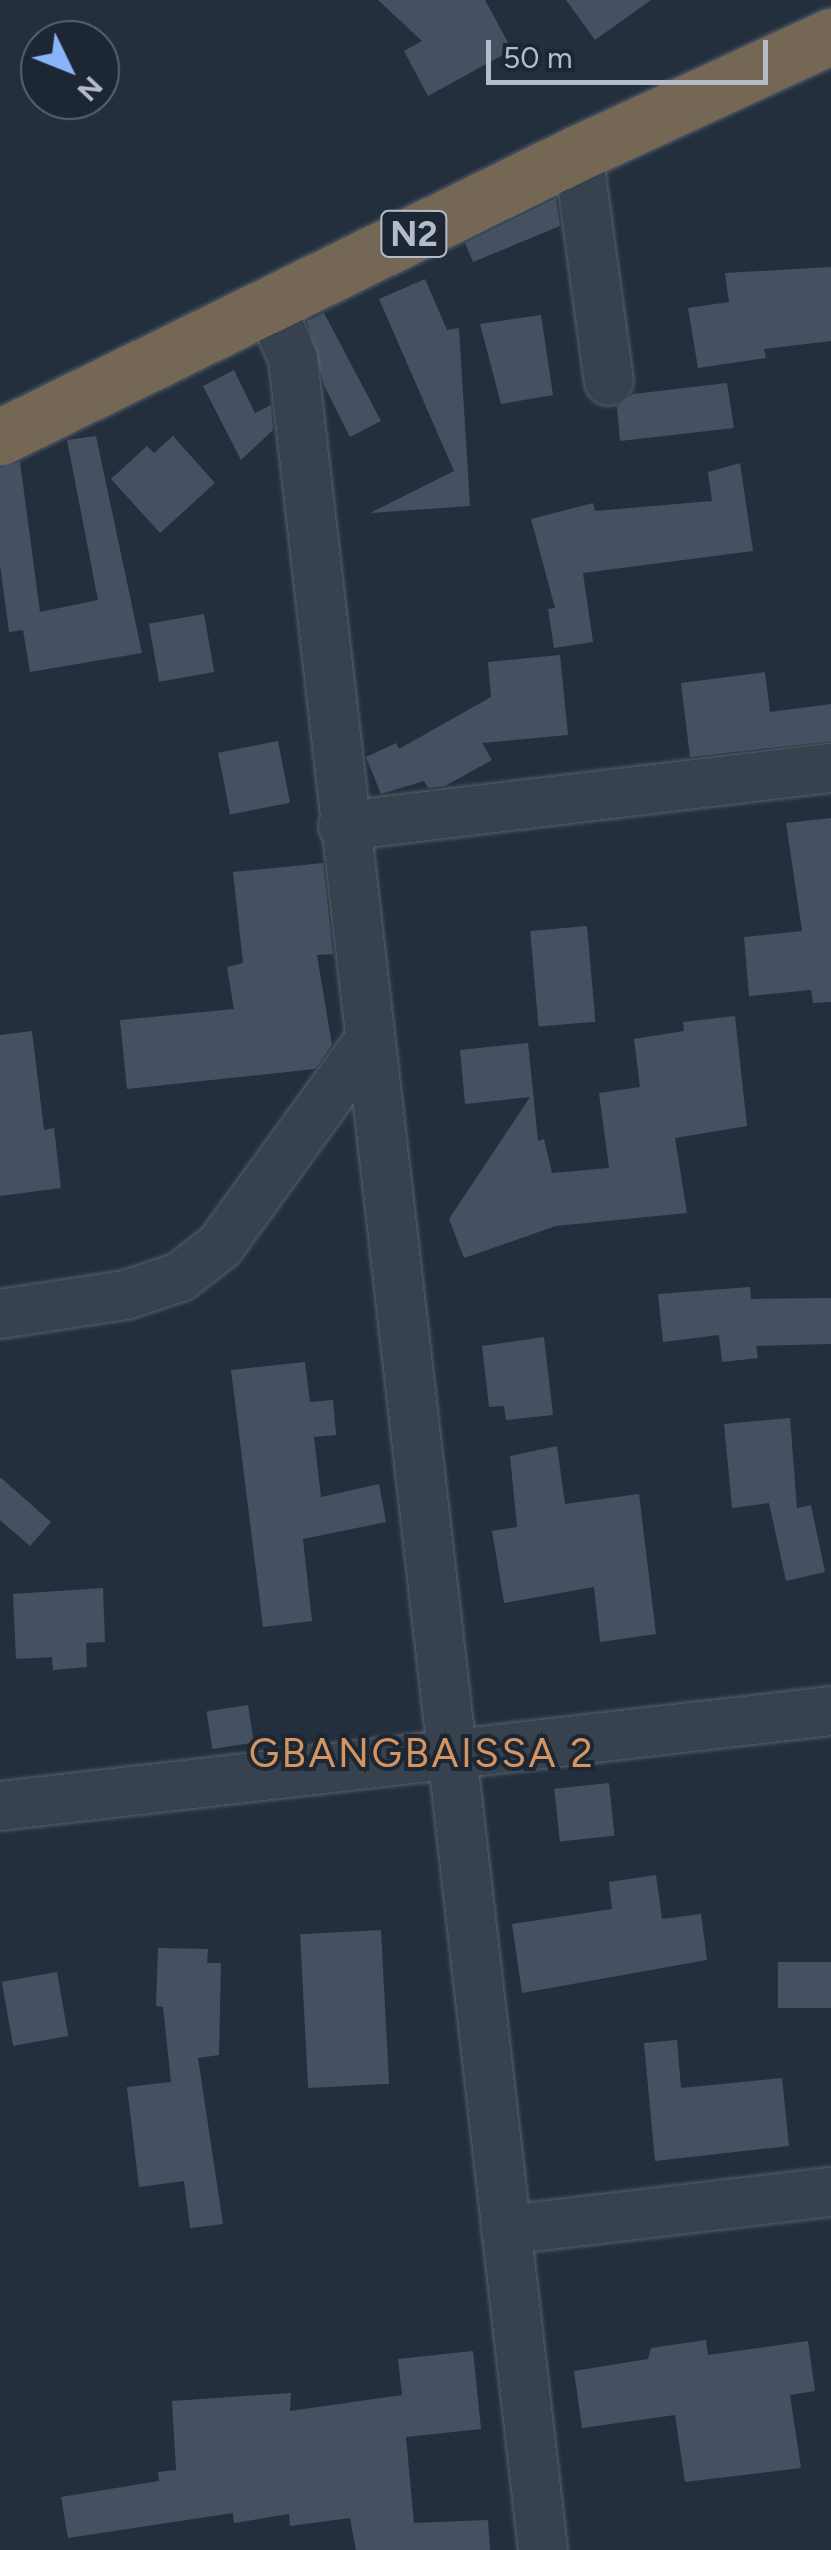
<!DOCTYPE html>
<html>
<head>
<meta charset="utf-8">
<style>
  body { margin:0 }
  #map { position:relative; width:831px; height:2550px; overflow:hidden; background:#242f3e; font-family:Figtree,sans-serif }
  div>[style] { position:absolute }
  .building>* { inset:0; background:#455162; transform-origin:0 0 }
  .roads { filter:drop-shadow(0 0 2px #565f6c) drop-shadow(0 0 2px #565f6c) }
  .minor>* { height:48px; margin:-24px; padding:0 24px; transform-origin:24px; border-radius:24px; background:#38414e }
  .highway>* { height:55px; margin:-27.5px; padding:0 27.5px; transform-origin:27.5px; border-radius:27.5px; background:#746855 }
  span { translate:-50% -50%; white-space:nowrap; text-align:center; line-height:1.15; -webkit-text-stroke:8px #1d2633; paint-order:stroke }
  .shield-label span { padding:2px 8px; background:#1d2633; border:2px solid; border-radius:8px; -webkit-text-stroke-width:0 }
  .shield-label { font-size:35px; color:#b4bcc9; font-weight:700 }
  .neighbourhood-label { font-size:40px; color:#d59563; letter-spacing:2.5px }
  .north { position:absolute; left:20px; top:20px; width:100px; height:100px; box-sizing:border-box; background:#1d2633; border:2px solid #59626f; border-radius:50%; rotate:133deg; font-size:28px; font-weight:700; line-height:40px; text-align:center; color:#b4bcc9 }
  .north::after { content:''; display:block; margin:auto; width:35px; height:45px; background:#8ab4f8; clip-path:polygon(50% 0,100% 100%,50% 72%,0 100%) }
  .scale { position:absolute; left:486px; top:40px; width:282px; height:45px; box-sizing:border-box; border:5px solid #b4bcc9; border-top:0; padding-left:12px; font-size:30px; line-height:35px; white-space:nowrap; color:#b4bcc9; -webkit-text-stroke:8px #1d2633; paint-order:stroke }
</style>
</head>
<body>
<div id="map">
  <div class="building">
    <i style="clip-path:polygon(378px 0,485px 0,512px 50px,428px 96px,404px 51px,422px 41px)"></i>
    <i style="clip-path:polygon(566px 0,651px 0,595px 40px)"></i>
    <i style="clip-path:polygon(556px 198px,560px 226px,473px 262px,465px 243px)"></i>
    <i style="clip-path:polygon(831px 267px,831px 341px,764px 349px,766px 358px,698px 368px,688px 308px,729px 302px,725px 273px)"></i>
    <i style="clip-path:polygon(425px 279px,447px 330px,459px 328px,470px 506px,370px 513px,454px 471px,379px 299px)"></i>
    <i style="clip-path:polygon(324px 313px,381px 421px,350px 437px,324px 385px,307px 321px)"></i>
    <i style="clip-path:polygon(541px 315px,553px 395px,501px 404px,480px 324px)"></i>
    <i style="clip-path:polygon(234px 370px,255px 413px,271px 405px,273px 430px,241px 460px,203px 386px)"></i>
    <i style="clip-path:polygon(727px 383px,734px 428px,620px 441px,617px 407px,633px 394px)"></i>
    <i style="clip-path:polygon(96px 436px,142px 653px,30px 672px,23px 630px,9px 632px,0 565px,0 468px,20px 462px,40px 612px,98px 600px,67px 440px)"></i>
    <i style="clip-path:polygon(173px 436px,215px 483px,160px 533px,111px 479px,147px 446px,154px 453px)"></i>
    <i style="clip-path:polygon(740px 463px,753px 551px,583px 573px,593px 642px,554px 648px,548px 609px,555px 608px,531px 519px,593px 503px,595px 511px,712px 501px,708px 472px)"></i>
    <i style="left:204px;top:614px;width:59px;height:56px;rotate:80deg"></i>
    <i style="clip-path:polygon(560px 655px,568px 735px,482px 743px,492px 760px,445px 786px,428px 788px,424px 781px,381px 794px,366px 757px,396px 743px,399px 749px,491px 697px,488px 662px)"></i>
    <i style="clip-path:polygon(765px 672px,770px 712px,831px 704px,831px 741px,690px 757px,681px 683px)"></i>
    <i style="left:278px;top:741px;width:63px;height:61px;rotate:79deg"></i>
    <i style="clip-path:polygon(831px 818px,831px 1002px,813px 1003px,811px 990px,749px 996px,744px 937px,802px 931px,786px 823px)"></i>
    <i style="clip-path:polygon(323px 863px,333px 954px,317px 955px,332px 1045px,315px 1069px,127px 1089px,120px 1020px,234px 1009px,227px 967px,243px 963px,233px 872px)"></i>
    <i style="left:587px;top:926px;width:96px;height:57px;rotate:85deg"></i>
    <i style="clip-path:polygon(735px 1016px,747px 1126px,675px 1138px,687px 1213px,556px 1226px,464px 1258px,449px 1219px,530px 1097px,465px 1104px,460px 1050px,528px 1043px,538px 1141px,544px 1139px,552px 1173px,609px 1168px,599px 1093px,640px 1087px,634px 1039px,684px 1031px,683px 1022px)"></i>
    <i style="clip-path:polygon(32px 1031px,44px 1130px,54px 1128px,61px 1188px,0 1196px,0 1035px)"></i>
    <i style="clip-path:polygon(750px 1287px,751px 1299px,831px 1298px,831px 1344px,756px 1346px,758px 1358px,722px 1362px,719px 1335px,663px 1342px,658px 1294px)"></i>
    <i style="clip-path:polygon(544px 1337px,553px 1415px,506px 1420px,504px 1406px,489px 1407px,482px 1346px)"></i>
    <i style="clip-path:polygon(305px 1362px,310px 1402px,333px 1400px,336px 1435px,314px 1437px,321px 1497px,379px 1484px,386px 1522px,303px 1539px,312px 1621px,263px 1627px,231px 1370px)"></i>
    <i style="clip-path:polygon(790px 1418px,797px 1508px,811px 1505px,825px 1572px,786px 1581px,769px 1503px,732px 1508px,724px 1424px)"></i>
    <i style="clip-path:polygon(557px 1446px,565px 1504px,639px 1494px,656px 1634px,600px 1642px,594px 1587px,504px 1603px,492px 1531px,517px 1527px,510px 1456px)"></i>
    <i style="clip-path:polygon(0 1477px,51px 1522px,30px 1546px,0 1520px)"></i>
    <i style="clip-path:polygon(103px 1588px,105px 1642px,86px 1643px,87px 1667px,53px 1670px,52px 1657px,16px 1659px,13px 1594px)"></i>
    <i style="left:248px;top:1705px;width:38px;height:42px;rotate:81deg"></i>
    <i style="left:609px;top:1783px;width:53px;height:55px;rotate:84deg"></i>
    <i style="clip-path:polygon(656px 1875px,662px 1919px,701px 1914px,707px 1960px,522px 1993px,512px 1924px,612px 1909px,609px 1882px)"></i>
    <i style="left:381px;top:1930px;width:154px;height:81px;rotate:87deg"></i>
    <i style="clip-path:polygon(158px 1948px,208px 1949px,207px 1963px,221px 1963px,219px 2055px,198px 2058px,223px 2224px,190px 2228px,184px 2181px,139px 2187px,127px 2087px,171px 2082px,163px 2007px,156px 2006px)"></i>
    <i style="left:831px;top:1962px;width:46px;height:53px;rotate:90deg"></i>
    <i style="left:57px;top:1972px;width:65px;height:56px;rotate:80deg"></i>
    <i style="clip-path:polygon(677px 2040px,681px 2088px,782px 2078px,789px 2146px,655px 2161px,644px 2043px)"></i>
    <i style="clip-path:polygon(706px 2340px,708px 2355px,808px 2341px,815px 2391px,790px 2395px,801px 2468px,685px 2482px,675px 2415px,582px 2428px,574px 2371px,648px 2359px,651px 2348px)"></i>
    <i style="clip-path:polygon(473px 2351px,481px 2429px,406px 2437px,414px 2523px,488px 2520px,490px 2550px,356px 2550px,350px 2518px,290px 2526px,289px 2514px,234px 2523px,233px 2513px,68px 2538px,61px 2497px,159px 2481px,158px 2472px,176px 2470px,172px 2401px,291px 2393px,290px 2411px,402px 2395px,398px 2359px)"></i>
  </div>
  <div class="roads">
    <div class="minor">
      <i style="left:578px;top:153px;width:230px;rotate:82.3deg"></i>
      <i style="left:270px;top:305px;width:59px;rotate:66.9deg"></i>
      <i style="left:293px;top:359px;width:2205px;rotate:83.49deg"></i>
      <i style="left:343px;top:826px;width:491px;rotate:-6.8deg"></i>
      <i style="left:0;top:1314px;width:127px;rotate:-8.6deg"></i>
      <i style="left:126px;top:1295px;width:57px;rotate:-18.4deg"></i>
      <i style="left:180px;top:1277px;width:51px;rotate:-37.8deg"></i>
      <i style="left:220px;top:1246px;width:253px;rotate:-54deg"></i>
      <i style="left:0;top:1806px;width:836px;rotate:-6.52deg"></i>
      <i style="left:506px;top:2230px;width:327px;rotate:-6.7deg"></i>
    </div>
    <div class="highway">
      <i style="left:0;top:437px;width:644px;rotate:-26.17deg"></i>
      <i style="left:578px;top:153px;width:279px;rotate:-24.8deg"></i>
    </div>
  </div>
  <div class="shield-label">
    <span style="left:414px;top:234px">N2</span>
  </div>
  <div class="neighbourhood-label">
    <span style="left:422px;top:1753px">GBANGBAISSA 2</span>
  </div>
  <div class="north">N</div>
  <div class="scale">50 m</div>
</div>
</body>
</html>
